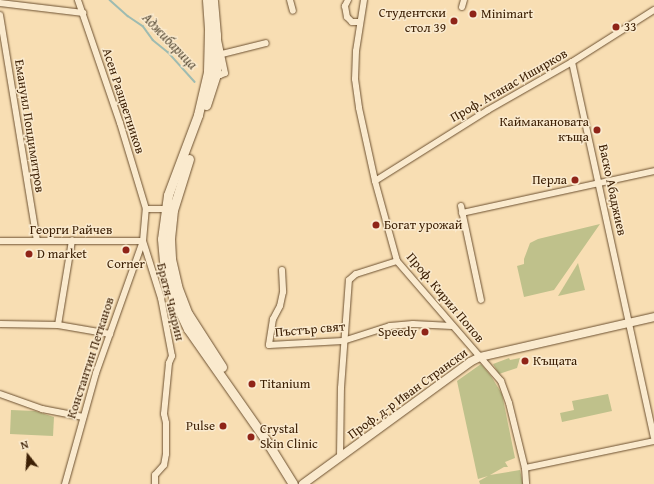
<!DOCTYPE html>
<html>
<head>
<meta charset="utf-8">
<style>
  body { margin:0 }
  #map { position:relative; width:654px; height:484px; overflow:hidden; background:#f8deb3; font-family:"Gentium Book Plus",serif }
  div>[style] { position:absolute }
  .green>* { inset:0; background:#bfc18b }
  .stream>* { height:1.5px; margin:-0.75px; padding:0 0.75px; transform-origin:0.75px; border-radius:0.75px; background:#9ebbb1 }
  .roads { filter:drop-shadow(0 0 1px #6c5030) drop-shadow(0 0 1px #6c5030) }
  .minor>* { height:6px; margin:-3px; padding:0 3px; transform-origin:3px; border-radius:3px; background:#faeace }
  .tertiary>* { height:8px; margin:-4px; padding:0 4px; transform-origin:4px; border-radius:4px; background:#faeace }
  .secondary>* { height:9px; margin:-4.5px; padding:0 4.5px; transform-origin:4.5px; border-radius:4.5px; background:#faeace }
  .dots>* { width:11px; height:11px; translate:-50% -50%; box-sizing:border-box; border:2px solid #faeace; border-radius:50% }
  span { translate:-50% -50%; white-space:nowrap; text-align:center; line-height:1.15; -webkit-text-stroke:3px #faeace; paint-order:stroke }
  .poi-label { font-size:13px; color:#3d2005 }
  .right { translate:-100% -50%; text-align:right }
  .left { translate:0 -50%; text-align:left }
  .street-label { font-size:13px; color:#3d2005 }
  .water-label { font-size:14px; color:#5a4e39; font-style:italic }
  .north { position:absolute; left:8px; top:436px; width:40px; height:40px; -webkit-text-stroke:3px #faeace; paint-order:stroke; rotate:343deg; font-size:11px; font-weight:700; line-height:16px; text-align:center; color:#3d2005 }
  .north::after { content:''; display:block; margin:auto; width:14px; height:18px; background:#3d2005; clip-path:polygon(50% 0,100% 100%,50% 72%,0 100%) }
</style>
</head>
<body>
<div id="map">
  <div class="green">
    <i style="clip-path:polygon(600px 224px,554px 290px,524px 297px,517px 266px,524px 264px,524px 259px,530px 243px,538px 239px)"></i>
    <i style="clip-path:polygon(578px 263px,585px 290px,558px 296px)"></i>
    <i style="clip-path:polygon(509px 358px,510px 360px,520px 358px,517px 368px,499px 374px,493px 364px)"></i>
    <i style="clip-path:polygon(481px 364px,491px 376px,502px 394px,515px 458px,505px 462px,508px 467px,504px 467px,490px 475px,520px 470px,523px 484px,480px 484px,479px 481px,488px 476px,478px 479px,457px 381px)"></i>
    <i style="clip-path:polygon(608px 394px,612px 411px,562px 422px,560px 413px,574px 410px,572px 401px)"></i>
    <i style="clip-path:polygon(11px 410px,35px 411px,54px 417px,53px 436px,10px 434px)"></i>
  </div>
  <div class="stream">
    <i style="left:110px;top:0;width:24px;rotate:42deg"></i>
    <i style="left:128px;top:16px;width:18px;rotate:34deg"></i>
    <i style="left:143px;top:26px;width:17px;rotate:54deg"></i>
    <i style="left:153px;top:40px;width:19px;rotate:39deg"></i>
    <i style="left:168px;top:52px;width:40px;rotate:48deg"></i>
  </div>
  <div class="roads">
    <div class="minor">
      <i style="left:290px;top:0;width:11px;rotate:75deg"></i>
      <i style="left:348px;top:0;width:7px;rotate:117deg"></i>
      <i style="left:345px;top:6px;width:11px;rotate:80deg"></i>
      <i style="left:347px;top:17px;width:7px;rotate:45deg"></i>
      <i style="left:352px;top:22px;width:8px"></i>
      <i style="left:364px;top:0;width:52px;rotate:98.9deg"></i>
      <i style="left:356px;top:51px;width:28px;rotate:92deg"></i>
      <i style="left:355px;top:79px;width:29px;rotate:82deg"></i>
      <i style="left:359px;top:108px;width:75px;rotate:77.6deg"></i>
      <i style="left:375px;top:181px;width:83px;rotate:74.6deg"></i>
      <i style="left:397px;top:261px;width:159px;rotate:49.1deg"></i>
      <i style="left:501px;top:381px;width:23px;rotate:70deg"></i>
      <i style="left:509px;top:403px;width:67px;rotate:76.2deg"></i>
      <i style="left:525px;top:468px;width:16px;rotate:86deg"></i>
      <i style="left:0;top:3px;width:84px;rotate:6.9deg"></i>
      <i style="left:462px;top:7px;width:7px;rotate:-74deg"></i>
      <i style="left:0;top:15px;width:228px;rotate:80.7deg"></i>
      <i style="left:222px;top:54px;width:45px;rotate:-14deg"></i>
      <i style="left:572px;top:62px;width:384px;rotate:77.7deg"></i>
      <i style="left:213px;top:74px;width:7px;rotate:8deg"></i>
      <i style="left:220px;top:75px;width:5px;rotate:-22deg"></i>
      <i style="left:225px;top:73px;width:33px;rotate:-102deg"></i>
      <i style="left:375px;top:181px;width:133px;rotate:-32.1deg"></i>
      <i style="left:488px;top:110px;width:97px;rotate:-29.7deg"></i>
      <i style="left:572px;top:62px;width:97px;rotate:-32.4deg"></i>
      <i style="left:461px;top:206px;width:96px;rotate:78deg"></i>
      <i style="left:146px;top:209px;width:23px"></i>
      <i style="left:462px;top:213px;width:197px;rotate:-12.3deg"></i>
      <i style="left:0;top:241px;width:143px"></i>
      <i style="left:143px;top:241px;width:60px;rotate:72.5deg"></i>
      <i style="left:161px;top:298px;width:59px;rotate:79.3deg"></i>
      <i style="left:172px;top:356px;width:8px;rotate:113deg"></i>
      <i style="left:169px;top:363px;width:51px;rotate:95.6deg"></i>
      <i style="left:164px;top:414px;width:9px;rotate:77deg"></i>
      <i style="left:166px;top:423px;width:31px;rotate:90deg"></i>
      <i style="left:166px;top:454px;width:11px;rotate:100deg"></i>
      <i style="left:164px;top:465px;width:13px;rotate:132deg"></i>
      <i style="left:155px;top:475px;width:9px;rotate:90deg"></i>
      <i style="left:282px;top:270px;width:22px;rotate:87deg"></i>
      <i style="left:283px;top:292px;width:14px;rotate:102deg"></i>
      <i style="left:280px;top:306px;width:15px;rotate:118deg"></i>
      <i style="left:273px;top:319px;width:26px;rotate:99deg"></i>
      <i style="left:269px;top:345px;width:74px;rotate:-3.1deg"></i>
      <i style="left:343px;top:341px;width:49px;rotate:-17.7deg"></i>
      <i style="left:390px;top:326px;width:23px;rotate:-5deg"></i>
      <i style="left:413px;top:324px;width:39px;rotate:3deg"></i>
      <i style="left:0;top:324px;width:58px;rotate:1deg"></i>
      <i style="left:58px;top:325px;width:53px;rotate:9.8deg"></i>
      <i style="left:58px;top:325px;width:86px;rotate:-80.6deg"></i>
      <i style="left:0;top:394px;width:45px;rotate:19.7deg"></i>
      <i style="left:42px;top:409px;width:42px;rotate:11deg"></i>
      <i style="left:340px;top:457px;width:69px;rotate:-89.2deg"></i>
      <i style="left:341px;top:388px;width:108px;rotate:-85.8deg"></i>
      <i style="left:349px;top:280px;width:9px;rotate:-41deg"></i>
      <i style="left:356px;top:274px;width:43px;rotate:-17.6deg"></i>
      <i style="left:525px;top:468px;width:132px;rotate:-11.8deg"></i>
      <i style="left:65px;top:484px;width:115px;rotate:-74.4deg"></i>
      <i style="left:96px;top:373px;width:140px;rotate:-70.4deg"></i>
      <i style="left:143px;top:241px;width:32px;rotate:-85deg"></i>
      <i style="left:146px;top:209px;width:90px;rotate:-106.8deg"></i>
      <i style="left:120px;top:123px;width:130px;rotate:-108.9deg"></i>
    </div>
    <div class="tertiary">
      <i style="left:303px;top:484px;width:207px;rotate:-36.1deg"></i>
      <i style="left:470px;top:362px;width:11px;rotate:-27deg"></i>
      <i style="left:480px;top:357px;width:179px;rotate:-12.9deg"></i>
    </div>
    <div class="secondary">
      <i style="left:207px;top:0;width:30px;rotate:86deg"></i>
      <i style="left:209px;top:30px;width:42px;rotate:91.4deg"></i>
      <i style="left:208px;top:72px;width:44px;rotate:103.1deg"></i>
      <i style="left:198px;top:115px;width:85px;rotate:110.6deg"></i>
      <i style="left:168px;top:195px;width:44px;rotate:97.8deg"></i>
      <i style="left:162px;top:239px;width:21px;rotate:85deg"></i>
      <i style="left:164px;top:260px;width:38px;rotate:76deg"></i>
      <i style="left:173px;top:297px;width:35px;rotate:65deg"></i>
      <i style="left:188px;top:329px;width:138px;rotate:55deg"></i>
      <i style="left:267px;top:442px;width:49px;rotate:58.2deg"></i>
      <i style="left:206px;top:105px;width:32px;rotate:-72deg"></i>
      <i style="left:216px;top:75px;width:40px;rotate:-90deg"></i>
      <i style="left:216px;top:35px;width:35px;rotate:-95deg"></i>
      <i style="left:189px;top:159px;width:53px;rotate:107.4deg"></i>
      <i style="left:173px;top:210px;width:29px;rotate:96deg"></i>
      <i style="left:170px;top:239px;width:20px;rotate:87deg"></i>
      <i style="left:171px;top:259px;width:28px;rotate:77deg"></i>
      <i style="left:177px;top:286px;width:30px;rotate:69deg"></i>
      <i style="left:188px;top:314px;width:63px;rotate:57.3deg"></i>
    </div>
  </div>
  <div class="dots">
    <i style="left:473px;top:14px;background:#8f2418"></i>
    <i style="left:454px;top:21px;background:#8f2418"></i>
    <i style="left:616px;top:27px;background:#8f2418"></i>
    <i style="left:597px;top:130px;background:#8f2418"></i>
    <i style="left:575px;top:180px;background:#8f2418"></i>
    <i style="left:376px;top:225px;background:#8f2418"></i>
    <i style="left:126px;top:250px;background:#8f2418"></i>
    <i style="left:29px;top:254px;background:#8f2418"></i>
    <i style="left:425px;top:332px;background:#8f2418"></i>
    <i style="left:525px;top:361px;background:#8f2418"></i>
    <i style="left:252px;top:384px;background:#8f2418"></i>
    <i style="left:223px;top:426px;background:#8f2418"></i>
    <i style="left:251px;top:437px;background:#8f2418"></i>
  </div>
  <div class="poi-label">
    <span class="right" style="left:446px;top:21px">Студентски<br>стол 39</span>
    <span class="left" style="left:481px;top:14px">Minimart</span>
    <span class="left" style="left:624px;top:27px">33</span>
    <span class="right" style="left:589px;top:130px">Каймакановата<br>къща</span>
    <span class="right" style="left:567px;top:180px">Перла</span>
    <span class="left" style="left:384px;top:225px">Богат урожай</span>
    <span class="left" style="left:37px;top:254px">D market</span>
    <span style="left:126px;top:264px">Corner</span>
    <span class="right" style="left:417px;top:332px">Speedy</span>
    <span class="left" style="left:533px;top:361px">Къщата</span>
    <span class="left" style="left:260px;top:384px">Titanium</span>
    <span class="right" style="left:215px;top:426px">Pulse</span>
    <span class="left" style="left:260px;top:437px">Crystal<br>Skin Clinic</span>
  </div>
  <div class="street-label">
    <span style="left:509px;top:86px;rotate:-30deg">Проф. Атанас Иширков</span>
    <span style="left:123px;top:101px;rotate:72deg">Асен Разцветников</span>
    <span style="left:29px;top:126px;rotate:81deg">Емануил Попдимитров</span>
    <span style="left:612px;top:190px;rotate:78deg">Васко Абаджиев</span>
    <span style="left:71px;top:230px">Георги Райчев</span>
    <span style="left:445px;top:298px;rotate:50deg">Проф. Кирил Попов</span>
    <span style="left:170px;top:302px;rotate:76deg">Братя Чакрин</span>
    <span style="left:310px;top:330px;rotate:-5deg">Пъстър свят</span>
    <span style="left:91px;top:358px;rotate:-72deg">Константин Петканов</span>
    <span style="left:408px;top:394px;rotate:-36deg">Проф. д-р Иван Странски</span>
  </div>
  <div class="water-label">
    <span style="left:170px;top:41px;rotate:46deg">Аджибарица</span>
  </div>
  <div class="north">N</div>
</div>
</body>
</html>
